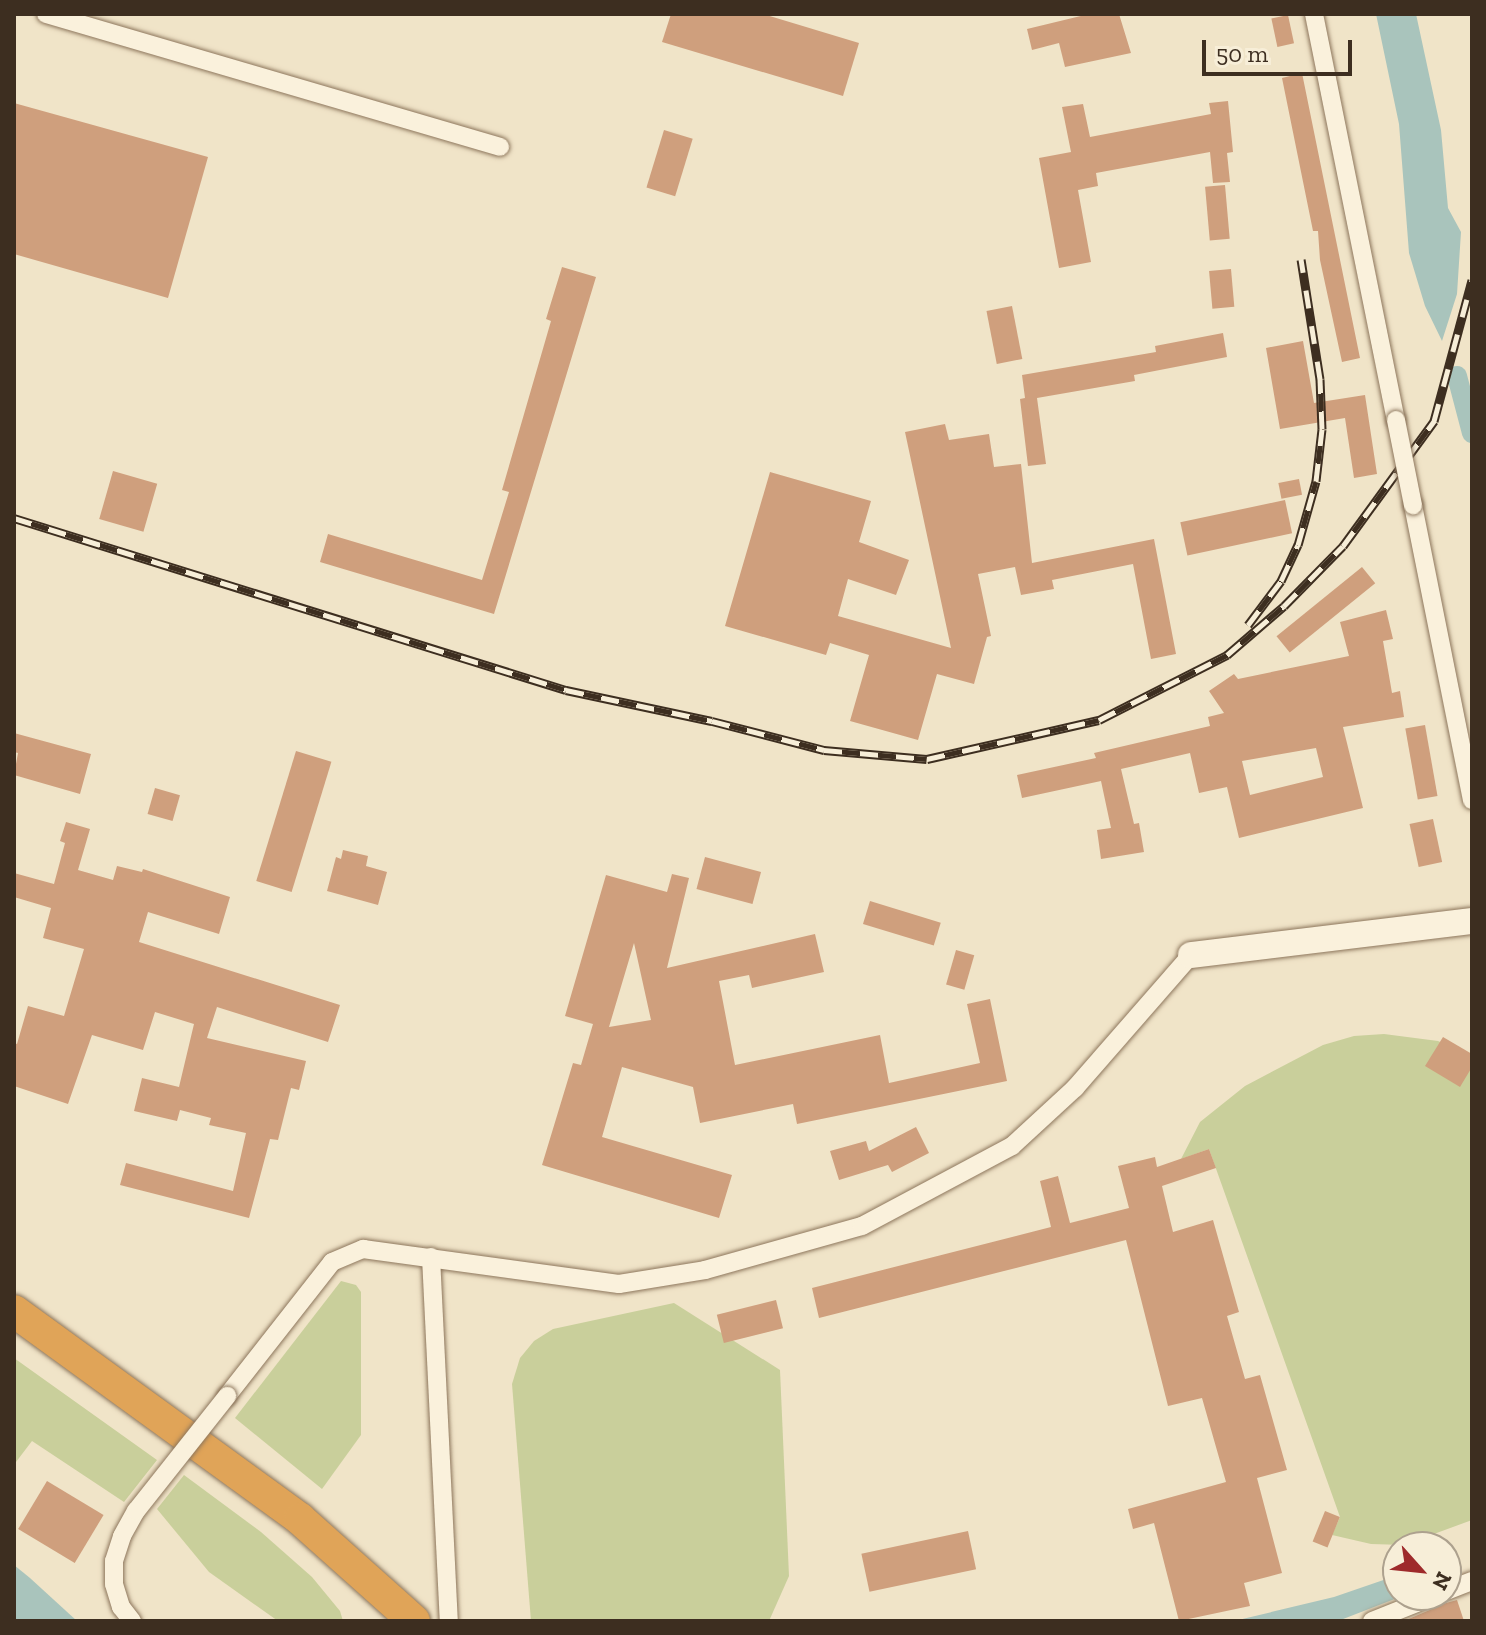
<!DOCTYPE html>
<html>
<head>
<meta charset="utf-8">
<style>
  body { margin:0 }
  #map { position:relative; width:1486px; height:1635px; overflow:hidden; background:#f0e4c8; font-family:"Zilla Slab",serif }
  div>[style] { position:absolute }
  .green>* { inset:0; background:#c9cf9b }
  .water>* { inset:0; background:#a9c4bc }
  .canal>* { height:20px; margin:-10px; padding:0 10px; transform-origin:10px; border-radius:10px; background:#a9c4bc }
  .building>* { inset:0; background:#cf9f7d; transform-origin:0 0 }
  .roads { filter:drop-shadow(0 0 2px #8d765c) drop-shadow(0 0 2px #8d765c) }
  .street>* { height:18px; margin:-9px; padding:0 9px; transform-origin:9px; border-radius:9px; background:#faf1dc }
  .secondary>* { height:26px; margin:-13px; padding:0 13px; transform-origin:13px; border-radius:13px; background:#faf1dc }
  .highway>* { height:32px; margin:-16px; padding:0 16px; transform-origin:16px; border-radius:16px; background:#e0a458 }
  .rail>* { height:9px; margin-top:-4.5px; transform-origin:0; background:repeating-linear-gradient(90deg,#f7eed8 0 18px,#3d2e20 0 36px); box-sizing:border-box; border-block:2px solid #3d2e20 }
  .bridges { filter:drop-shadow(0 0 2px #8d765c) drop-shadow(0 0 2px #8d765c) }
  .street-bridge>* { height:18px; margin:-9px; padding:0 9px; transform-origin:9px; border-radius:9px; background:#faf1dc }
  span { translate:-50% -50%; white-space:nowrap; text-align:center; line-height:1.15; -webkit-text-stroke:6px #f7eed8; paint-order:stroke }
  .frame { position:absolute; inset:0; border:16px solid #3d2e20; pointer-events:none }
  .north { position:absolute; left:1382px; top:1531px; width:80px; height:80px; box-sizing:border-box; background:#f7eed8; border:2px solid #ada18e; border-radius:50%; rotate:117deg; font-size:22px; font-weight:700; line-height:32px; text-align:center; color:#3d2e20 }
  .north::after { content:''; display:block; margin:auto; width:28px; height:36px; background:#9e2a2b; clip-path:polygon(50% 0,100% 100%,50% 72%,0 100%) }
  .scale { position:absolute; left:1202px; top:40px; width:150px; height:36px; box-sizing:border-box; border:4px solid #3d2e20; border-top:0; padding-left:10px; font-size:24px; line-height:28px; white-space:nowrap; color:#3d2e20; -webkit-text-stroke:6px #f7eed8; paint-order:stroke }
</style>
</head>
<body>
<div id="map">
  <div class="green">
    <i style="clip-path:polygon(1384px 1034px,1438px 1041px,1472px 1057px,1472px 1520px,1404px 1545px,1371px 1544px,1332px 1535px,1340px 1517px,1209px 1149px,1181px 1159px,1200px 1122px,1245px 1086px,1323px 1045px,1354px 1036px)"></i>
    <i style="clip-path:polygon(341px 1281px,356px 1285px,361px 1292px,361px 1435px,322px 1489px,235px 1418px)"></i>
    <i style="clip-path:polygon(674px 1303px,780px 1370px,789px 1576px,769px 1621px,531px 1621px,512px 1384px,520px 1358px,534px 1341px,553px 1329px)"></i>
    <i style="clip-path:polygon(14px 1358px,157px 1460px,124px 1502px,32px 1441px,16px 1462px,14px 1460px)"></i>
    <i style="clip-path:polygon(184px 1475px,261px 1532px,312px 1577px,340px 1611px,343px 1621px,278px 1621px,209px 1572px,157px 1509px)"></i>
  </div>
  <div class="water">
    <i style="clip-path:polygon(1376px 14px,1416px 14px,1441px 130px,1448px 208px,1461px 232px,1457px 294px,1442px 341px,1425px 306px,1409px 253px,1399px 124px)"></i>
    <i style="clip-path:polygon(14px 1565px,30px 1578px,77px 1621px,14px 1621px)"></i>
    <i style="clip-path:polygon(1398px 1575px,1398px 1595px,1405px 1595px,1338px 1621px,1234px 1621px,1334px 1597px)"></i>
  </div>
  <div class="canal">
    <i style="left:1457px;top:376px;width:59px;rotate:75.3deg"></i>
  </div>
  <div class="building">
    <i style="clip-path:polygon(671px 14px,763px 14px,859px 43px,843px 96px,662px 42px)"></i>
    <i style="clip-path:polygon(1089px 14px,1119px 14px,1131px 53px,1065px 67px,1059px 43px,1032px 50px,1027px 29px)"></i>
    <i style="left:1288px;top:15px;width:29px;height:17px;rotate:78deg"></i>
    <i style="clip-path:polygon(1302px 73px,1360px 358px,1342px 362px,1320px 260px,1318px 231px,1313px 231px,1282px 78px)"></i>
    <i style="clip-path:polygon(1228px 101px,1233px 152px,1227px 153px,1230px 182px,1213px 183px,1210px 152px,1096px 173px,1098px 186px,1078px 190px,1091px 262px,1059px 268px,1039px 158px,1071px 152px,1062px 107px,1083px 104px,1090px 137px,1211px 114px,1209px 103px)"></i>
    <i style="clip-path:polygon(14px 103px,208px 157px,168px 298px,14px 254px)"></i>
    <i style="left:664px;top:130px;width:30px;height:60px;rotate:17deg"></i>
    <i style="left:1225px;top:185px;width:54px;height:20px;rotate:85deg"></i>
    <i style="clip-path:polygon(562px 267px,596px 277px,494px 614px,320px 562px,328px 534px,482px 580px,509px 492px,502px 490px,551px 321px,546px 319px)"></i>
    <i style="left:1231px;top:269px;width:38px;height:22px;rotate:85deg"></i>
    <i style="left:1012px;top:306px;width:54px;height:26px;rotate:79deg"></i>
    <i style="clip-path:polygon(1223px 333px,1227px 357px,1134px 375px,1135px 381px,1037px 398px,1046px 464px,1028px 466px,1020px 399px,1025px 398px,1022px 375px,1156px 352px,1155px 346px)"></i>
    <i style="clip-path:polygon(1303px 341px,1314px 403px,1365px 395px,1377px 474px,1354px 478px,1345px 418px,1280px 429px,1266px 348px)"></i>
    <i style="clip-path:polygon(945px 424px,949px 440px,989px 434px,994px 467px,1021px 464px,1032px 563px,1154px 539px,1176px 654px,1151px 659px,1133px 564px,1052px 580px,1054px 589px,1021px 595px,1015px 567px,978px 574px,991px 636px,987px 637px,974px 684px,937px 674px,918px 740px,850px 721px,869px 655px,830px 643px,826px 655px,725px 626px,770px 472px,871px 501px,859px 542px,909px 560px,896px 595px,848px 579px,838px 616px,951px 648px,905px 432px)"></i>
    <i style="left:113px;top:471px;width:46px;height:50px;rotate:16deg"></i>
    <i style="left:1299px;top:479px;width:16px;height:21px;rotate:79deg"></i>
    <i style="left:1285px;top:500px;width:34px;height:107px;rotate:78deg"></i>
    <i style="left:1362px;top:567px;width:21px;height:110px;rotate:51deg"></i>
    <i style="clip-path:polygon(evenodd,1386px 610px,1393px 639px,1383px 641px,1392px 693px,1400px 691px,1404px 717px,1343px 727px,1363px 808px,1239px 838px,1227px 787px,1199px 793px,1190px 753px,1121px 769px,1134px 824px,1139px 823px,1144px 852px,1101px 859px,1097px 830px,1111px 828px,1101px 781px,1022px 798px,1017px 775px,1096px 758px,1094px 753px,1210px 726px,1208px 717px,1224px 713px,1209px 691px,1234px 674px,1238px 679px,1349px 656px,1340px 622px,1386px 610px,1316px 748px,1323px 777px,1250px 795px,1242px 761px,1316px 748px)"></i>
    <i style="left:1425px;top:725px;width:72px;height:20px;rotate:80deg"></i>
    <i style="clip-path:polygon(14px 733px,91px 754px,80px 794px,14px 775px,18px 753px,14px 752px)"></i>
    <i style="left:296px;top:751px;width:37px;height:136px;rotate:17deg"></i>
    <i style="left:155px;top:788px;width:26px;height:27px;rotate:16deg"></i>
    <i style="left:1433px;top:819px;width:44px;height:24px;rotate:78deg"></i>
    <i style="clip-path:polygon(66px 822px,90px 829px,78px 870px,113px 880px,117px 866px,142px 872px,143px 869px,230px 897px,219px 934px,148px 912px,139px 942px,340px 1005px,328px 1042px,217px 1007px,207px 1038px,306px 1061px,299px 1090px,291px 1088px,278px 1140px,270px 1139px,249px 1218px,120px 1185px,126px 1163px,233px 1191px,246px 1133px,209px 1125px,211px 1118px,180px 1110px,177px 1121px,134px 1111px,142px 1078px,179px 1087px,194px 1024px,155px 1012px,143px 1050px,92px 1035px,68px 1104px,14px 1086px,14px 1043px,17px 1044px,28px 1006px,64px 1016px,84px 949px,43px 938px,51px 908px,14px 897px,14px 873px,54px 884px,65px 843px,60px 841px)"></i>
    <i style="clip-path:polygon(343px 850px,368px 856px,366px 866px,387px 872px,378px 905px,327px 891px,336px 857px,341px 859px)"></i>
    <i style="left:705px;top:857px;width:58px;height:33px;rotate:15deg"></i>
    <i style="clip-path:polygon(evenodd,672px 874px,689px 878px,667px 968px,815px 934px,824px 972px,752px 988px,749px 975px,719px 981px,735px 1065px,880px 1035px,889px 1083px,980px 1063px,967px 1004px,990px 999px,1007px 1081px,797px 1124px,793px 1104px,700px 1123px,693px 1087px,622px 1067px,602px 1137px,732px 1175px,719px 1218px,542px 1165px,573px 1063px,581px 1065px,593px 1024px,565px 1016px,606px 875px,667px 892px,672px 874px,634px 943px,651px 1020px,609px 1027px,634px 943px)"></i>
    <i style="left:870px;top:901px;width:74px;height:24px;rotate:17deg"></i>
    <i style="left:956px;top:950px;width:19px;height:36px;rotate:16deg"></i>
    <i style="clip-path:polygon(1443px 1037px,1472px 1054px,1472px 1067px,1460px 1087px,1425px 1066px)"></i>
    <i style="clip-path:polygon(916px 1127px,929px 1153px,892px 1172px,888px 1165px,839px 1180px,830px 1151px,866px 1141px,869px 1151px)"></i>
    <i style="clip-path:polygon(1209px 1149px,1216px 1168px,1162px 1186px,1173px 1232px,1213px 1220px,1239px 1312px,1227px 1316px,1245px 1379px,1260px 1375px,1287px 1470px,1257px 1478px,1282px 1573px,1244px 1583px,1250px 1606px,1179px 1621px,1154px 1523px,1133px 1529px,1128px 1509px,1226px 1482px,1202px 1398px,1168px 1406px,1126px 1240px,819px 1318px,812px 1288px,1051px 1227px,1040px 1181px,1058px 1176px,1070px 1223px,1129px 1208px,1118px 1166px,1155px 1157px,1157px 1167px)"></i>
    <i style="left:776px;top:1300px;width:29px;height:61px;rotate:76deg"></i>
    <i style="left:47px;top:1481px;width:66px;height:56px;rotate:31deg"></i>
    <i style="left:1325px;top:1511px;width:16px;height:33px;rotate:22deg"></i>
    <i style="left:968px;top:1531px;width:39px;height:109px;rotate:78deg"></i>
    <i style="clip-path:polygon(1457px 1600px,1464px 1621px,1404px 1621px,1446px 1603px)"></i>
  </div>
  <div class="roads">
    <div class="street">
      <i style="left:46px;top:14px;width:473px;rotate:16.3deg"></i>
      <i style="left:1314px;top:14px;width:414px;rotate:78.6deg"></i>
      <i style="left:1413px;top:505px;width:301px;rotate:78.7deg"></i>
      <i style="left:431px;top:1257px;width:364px;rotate:87.2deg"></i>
      <i style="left:227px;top:1396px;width:170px;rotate:-51.9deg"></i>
      <i style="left:332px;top:1262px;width:34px;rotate:-23deg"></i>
      <i style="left:363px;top:1249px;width:258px;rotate:7.8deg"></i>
      <i style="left:619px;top:1284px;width:87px;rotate:-9.2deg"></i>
      <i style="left:705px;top:1270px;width:163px;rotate:-15.7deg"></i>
      <i style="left:862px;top:1226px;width:170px;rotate:-28.1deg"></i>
      <i style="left:1012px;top:1146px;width:86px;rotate:-42.6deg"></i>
      <i style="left:1075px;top:1088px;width:176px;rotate:-48.9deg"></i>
      <i style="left:1446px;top:1591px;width:28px;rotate:-21deg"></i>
      <i style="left:1372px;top:1621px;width:70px;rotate:-21.8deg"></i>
    </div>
    <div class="secondary">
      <i style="left:1191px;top:955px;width:283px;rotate:-6.9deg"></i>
    </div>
    <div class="highway">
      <i style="left:14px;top:1311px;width:354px;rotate:36deg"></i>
      <i style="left:300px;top:1519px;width:153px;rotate:41.8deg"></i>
    </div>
  </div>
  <div class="rail">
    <i style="left:14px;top:518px;width:578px;rotate:17.31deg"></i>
    <i style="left:566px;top:690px;width:149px;rotate:12deg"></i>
    <i style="left:712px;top:721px;width:116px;rotate:14.5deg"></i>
    <i style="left:824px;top:750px;width:103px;rotate:5deg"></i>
    <i style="left:927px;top:759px;width:176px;rotate:-12.8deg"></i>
    <i style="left:1099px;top:720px;width:144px;rotate:-26.9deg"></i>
    <i style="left:1227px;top:655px;width:75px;rotate:-40.7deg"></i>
    <i style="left:1284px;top:606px;width:84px;rotate:-45.5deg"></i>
    <i style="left:1343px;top:546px;width:155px;rotate:-53.9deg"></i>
    <i style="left:1434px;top:421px;width:146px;rotate:-74.9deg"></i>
    <i style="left:1248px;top:625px;width:55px;rotate:-53.1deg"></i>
    <i style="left:1281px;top:581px;width:40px;rotate:-65deg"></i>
    <i style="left:1298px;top:545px;width:66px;rotate:-74.3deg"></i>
    <i style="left:1316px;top:481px;width:52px;rotate:-83.4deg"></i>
    <i style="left:1322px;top:429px;width:50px;rotate:-92.3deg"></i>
    <i style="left:1320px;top:379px;width:121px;rotate:-99deg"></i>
  </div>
  <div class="bridges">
    <div class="street-bridge">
      <i style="left:1396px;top:420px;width:87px;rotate:78.7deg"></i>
      <i style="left:132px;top:1621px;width:18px;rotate:-128deg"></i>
      <i style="left:121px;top:1607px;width:24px;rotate:-107deg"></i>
      <i style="left:114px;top:1584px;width:23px;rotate:-90deg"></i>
      <i style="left:114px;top:1561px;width:26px;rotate:-72deg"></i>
      <i style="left:122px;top:1536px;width:29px;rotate:-61deg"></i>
      <i style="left:136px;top:1511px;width:147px;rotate:-51.6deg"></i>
    </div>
  </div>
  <div class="frame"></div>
  <div class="north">N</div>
  <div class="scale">50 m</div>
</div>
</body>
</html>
